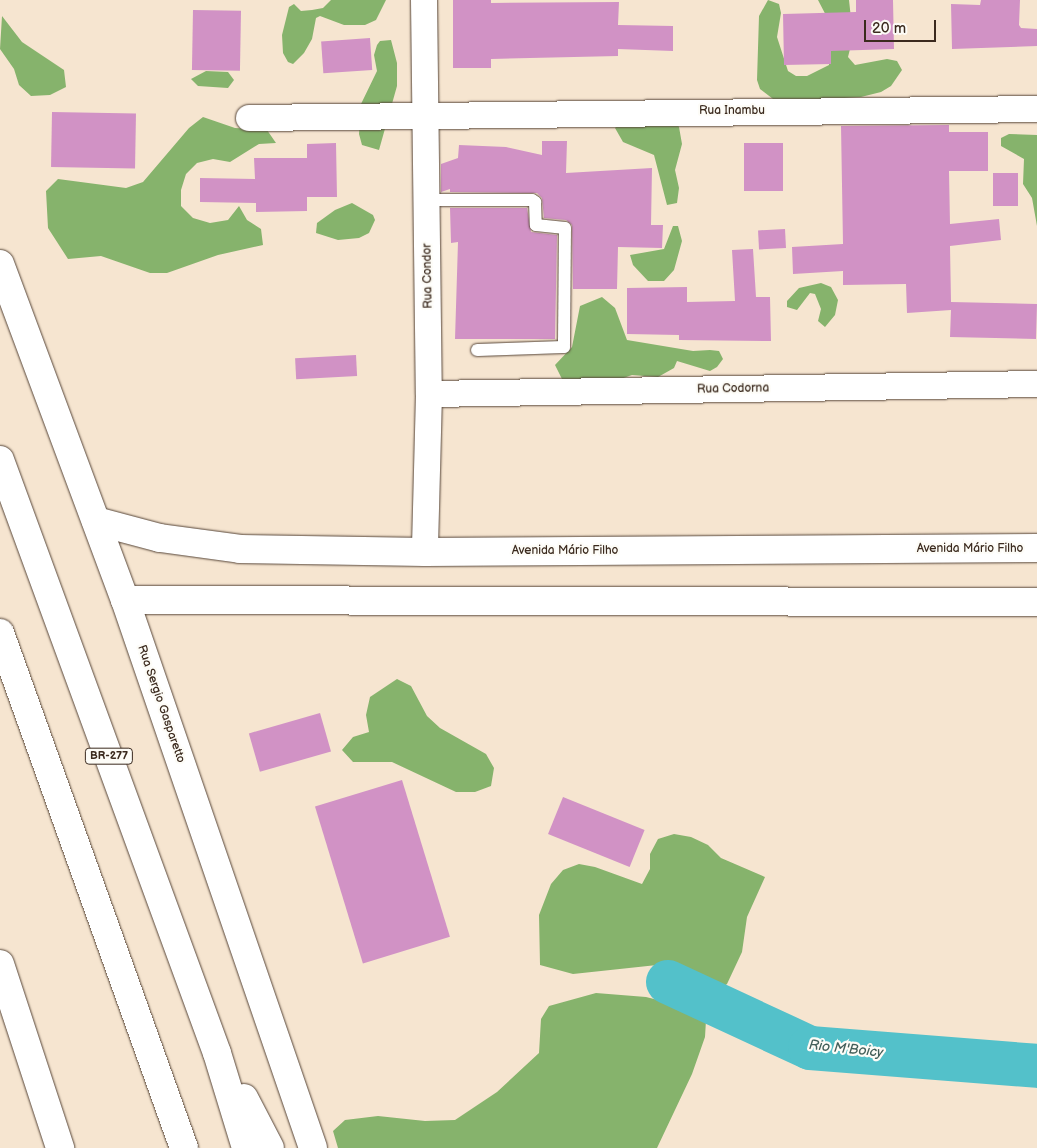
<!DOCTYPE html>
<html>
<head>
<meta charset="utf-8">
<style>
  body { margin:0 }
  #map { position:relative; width:1037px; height:1148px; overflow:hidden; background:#f6e5d0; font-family:"Balsamiq Sans",sans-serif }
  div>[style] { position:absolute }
  .forest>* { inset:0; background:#86b36c }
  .river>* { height:44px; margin:-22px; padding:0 22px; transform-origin:22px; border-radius:22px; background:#53c1ca }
  .building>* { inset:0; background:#d192c5; transform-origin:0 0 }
  .roads { filter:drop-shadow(0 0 1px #574639) drop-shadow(0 0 1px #574639) }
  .lane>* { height:12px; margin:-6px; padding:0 6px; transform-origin:6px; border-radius:6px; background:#fff }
  .street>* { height:26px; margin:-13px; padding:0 13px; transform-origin:13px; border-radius:13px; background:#fff }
  .secondary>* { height:28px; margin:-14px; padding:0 14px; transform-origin:14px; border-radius:14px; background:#fff }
  .highway>* { height:28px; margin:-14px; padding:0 14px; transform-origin:14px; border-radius:14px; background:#fff }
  span { translate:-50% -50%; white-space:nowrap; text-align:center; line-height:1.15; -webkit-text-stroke:4.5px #fdfcf7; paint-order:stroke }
  .shield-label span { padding:1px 4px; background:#fdfcf7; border:1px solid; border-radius:4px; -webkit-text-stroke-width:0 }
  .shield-label { font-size:11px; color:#3b2a1e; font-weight:700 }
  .street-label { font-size:12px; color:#3b2a1e }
  .water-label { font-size:14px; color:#435f5a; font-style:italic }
  .scale { position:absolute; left:864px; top:20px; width:72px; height:22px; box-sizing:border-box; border:2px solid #3b2a1e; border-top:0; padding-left:6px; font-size:15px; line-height:18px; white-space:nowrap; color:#3b2a1e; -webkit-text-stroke:4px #fdfcf7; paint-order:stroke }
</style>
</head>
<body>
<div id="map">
  <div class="forest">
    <i style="clip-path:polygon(331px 0,386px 0,376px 20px,365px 25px,344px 25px,320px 16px,316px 18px,312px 39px,304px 53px,293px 64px,288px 62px,283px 53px,282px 35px,289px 7px,294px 4px,301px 11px,312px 10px,323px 8px)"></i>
    <i style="clip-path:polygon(768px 0,779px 4px,781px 13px,777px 37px,788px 71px,796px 76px,807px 76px,829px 65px,831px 25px,818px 0,849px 0,853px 37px,848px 57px,855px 65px,887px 59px,897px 61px,902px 70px,891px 86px,881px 92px,861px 97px,777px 102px,760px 89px,757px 80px,759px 16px)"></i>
    <i style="clip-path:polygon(2px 16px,22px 42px,64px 70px,66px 87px,50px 95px,31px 96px,19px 85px,14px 69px,0 49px)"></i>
    <i style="clip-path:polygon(391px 40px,397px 63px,397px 86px,379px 150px,362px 145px,359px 134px,361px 104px,377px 71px,374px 55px,377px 45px,380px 41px)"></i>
    <i style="clip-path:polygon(206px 71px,228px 72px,234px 80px,228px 88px,198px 86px,191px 79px)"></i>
    <i style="clip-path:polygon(203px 117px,235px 128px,267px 130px,276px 143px,259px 144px,230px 162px,213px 159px,197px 163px,186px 174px,181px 190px,181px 206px,193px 218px,210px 223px,228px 220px,239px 206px,247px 220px,261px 229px,263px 245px,218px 255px,167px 273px,150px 273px,101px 256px,68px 259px,48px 228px,46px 191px,58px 179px,126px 188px,143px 182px,189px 128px)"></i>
    <i style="clip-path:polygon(674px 119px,679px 127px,682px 144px,675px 170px,679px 188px,677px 203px,667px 205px,654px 155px,623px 142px,615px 128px,621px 121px)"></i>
    <i style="clip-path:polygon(1009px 134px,1037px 135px,1037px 226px,1032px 198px,1023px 184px,1024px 159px,1001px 146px,1001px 138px)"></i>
    <i style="clip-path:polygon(352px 203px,373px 215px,375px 220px,369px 233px,359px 238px,338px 240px,316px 233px,317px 223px,335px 210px)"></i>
    <i style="clip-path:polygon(673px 226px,678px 226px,682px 241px,674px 270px,664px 281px,648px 281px,633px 265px,630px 255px,664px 249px)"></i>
    <i style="clip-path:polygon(821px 283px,831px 287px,838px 300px,835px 315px,825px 327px,818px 321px,821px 309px,815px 294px,810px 293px,797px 310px,787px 307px,787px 301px,799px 288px)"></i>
    <i style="clip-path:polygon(602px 297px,615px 308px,627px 340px,693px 351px,710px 350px,719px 351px,723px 359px,717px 367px,710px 371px,677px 361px,674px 368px,658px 377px,632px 375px,615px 381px,562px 379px,555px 365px,572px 347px,580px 306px)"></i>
    <i style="clip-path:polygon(397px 679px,411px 686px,427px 716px,440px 728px,486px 754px,494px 768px,491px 786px,475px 792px,456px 792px,392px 762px,353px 762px,342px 750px,353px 737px,369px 732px,366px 715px,370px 697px)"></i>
    <i style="clip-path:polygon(674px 834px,691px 837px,708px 845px,721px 858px,765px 877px,747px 917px,742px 952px,727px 984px,712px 995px,696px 992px,673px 972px,657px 965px,573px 974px,540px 965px,539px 915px,551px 884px,563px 870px,579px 864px,595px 867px,642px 884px,650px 869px,650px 854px,658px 839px)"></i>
    <i style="clip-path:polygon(596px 993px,646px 997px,678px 1005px,706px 1020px,705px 1037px,692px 1074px,657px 1148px,338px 1148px,333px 1131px,345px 1120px,378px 1116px,425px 1121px,455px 1120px,497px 1092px,539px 1053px,541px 1019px,549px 1006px)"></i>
  </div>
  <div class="river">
    <i style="left:668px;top:982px;width:157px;rotate:24.9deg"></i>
    <i style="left:810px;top:1048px;width:228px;rotate:4.5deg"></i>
  </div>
  <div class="building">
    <i style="clip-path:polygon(453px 0,491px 0,491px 3px,619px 2px,618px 25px,673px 26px,673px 51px,618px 49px,618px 56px,491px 59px,491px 68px,453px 68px)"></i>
    <i style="clip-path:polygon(856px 0,893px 0,894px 49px,831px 51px,831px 64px,784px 65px,783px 14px,856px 12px)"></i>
    <i style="clip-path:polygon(981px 0,1020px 0,1019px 25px,1021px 28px,1037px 29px,1037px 46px,952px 49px,951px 4px,980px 5px)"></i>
    <i style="left:193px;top:10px;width:48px;height:60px;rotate:1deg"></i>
    <i style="left:370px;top:38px;width:32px;height:49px;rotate:86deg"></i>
    <i style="left:52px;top:112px;width:84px;height:55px;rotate:1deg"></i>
    <i style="clip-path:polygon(949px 125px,949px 132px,988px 132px,988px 171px,949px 171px,950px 224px,999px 219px,1001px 240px,950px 246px,951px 302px,1037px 304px,1036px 339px,950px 337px,951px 310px,907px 313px,906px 284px,843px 285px,843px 271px,793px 274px,792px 247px,843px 244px,841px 126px)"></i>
    <i style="clip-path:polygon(542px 141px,567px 141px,566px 173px,652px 168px,651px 225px,663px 225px,662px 248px,618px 247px,617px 289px,573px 289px,572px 225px,566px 220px,544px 218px,542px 198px,537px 193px,450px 192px,450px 189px,441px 192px,441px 164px,458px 158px,459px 145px,506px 147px,542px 155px)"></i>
    <i style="clip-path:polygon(336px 143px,337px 197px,307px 197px,307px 211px,256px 212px,256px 203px,200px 202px,200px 178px,255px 179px,254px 158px,307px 158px,307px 144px)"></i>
    <i style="left:783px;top:143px;width:48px;height:39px;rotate:90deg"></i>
    <i style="left:993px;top:173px;width:25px;height:33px"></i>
    <i style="clip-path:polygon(450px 208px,527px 208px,531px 232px,557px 235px,555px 339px,455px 339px,458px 242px,451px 243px)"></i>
    <i style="left:785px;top:229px;width:19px;height:27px;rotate:87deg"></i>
    <i style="clip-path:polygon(753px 249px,756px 297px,770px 297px,771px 341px,679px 340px,679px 335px,627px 334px,627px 288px,687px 287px,687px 302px,735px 301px,732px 250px)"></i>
    <i style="left:356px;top:355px;width:21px;height:61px;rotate:87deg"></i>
    <i style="left:320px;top:713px;width:40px;height:74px;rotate:74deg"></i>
    <i style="left:402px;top:780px;width:164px;height:91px;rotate:73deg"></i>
    <i style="left:563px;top:797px;width:88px;height:40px;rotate:22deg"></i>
  </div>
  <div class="roads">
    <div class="lane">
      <i style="left:427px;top:200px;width:105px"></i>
      <i style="left:532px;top:200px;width:4px;rotate:34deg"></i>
      <i style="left:535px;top:202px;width:23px;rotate:88deg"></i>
      <i style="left:536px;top:225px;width:29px;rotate:6deg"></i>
      <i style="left:565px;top:228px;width:119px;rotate:90.5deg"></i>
      <i style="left:564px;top:347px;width:87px;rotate:178deg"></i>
    </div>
    <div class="street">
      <i style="left:424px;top:0;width:394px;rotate:89.3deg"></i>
      <i style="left:429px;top:394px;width:158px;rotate:91.5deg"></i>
      <i style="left:249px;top:118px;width:788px;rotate:-0.65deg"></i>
      <i style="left:429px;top:394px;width:608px;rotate:-0.94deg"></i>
    </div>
    <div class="secondary">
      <i style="left:0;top:264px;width:358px;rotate:69.6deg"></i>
      <i style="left:125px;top:600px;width:579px;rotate:71.06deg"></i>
      <i style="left:96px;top:521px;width:66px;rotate:14.9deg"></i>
      <i style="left:160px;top:538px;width:81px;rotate:7.8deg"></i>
      <i style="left:240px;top:549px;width:185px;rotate:0.9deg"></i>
      <i style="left:425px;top:552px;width:612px;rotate:-0.37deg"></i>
      <i style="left:125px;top:600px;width:912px;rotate:0.13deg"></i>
      <i style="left:0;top:964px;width:194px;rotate:71.9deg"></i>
    </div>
    <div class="highway">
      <i style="left:0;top:460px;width:631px;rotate:69.9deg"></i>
      <i style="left:217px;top:1053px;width:99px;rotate:73deg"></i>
      <i style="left:0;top:633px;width:547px;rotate:70.34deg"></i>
      <i style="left:244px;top:1098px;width:56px;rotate:62.5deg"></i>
    </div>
  </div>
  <div class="shield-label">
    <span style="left:109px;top:756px">BR-277</span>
  </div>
  <div class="street-label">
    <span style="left:732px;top:111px">Rua Inambu</span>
    <span style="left:428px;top:276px;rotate:-91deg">Rua Condor</span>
    <span style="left:733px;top:389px;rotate:-1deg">Rua Codorna</span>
    <span style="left:970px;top:549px">Avenida Mário Filho</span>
    <span style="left:565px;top:551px">Avenida Mário Filho</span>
    <span style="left:161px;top:704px;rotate:71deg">Rua Sergio Gasparetto</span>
  </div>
  <div class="water-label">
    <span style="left:846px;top:1049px;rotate:6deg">Rio M'Boicy</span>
  </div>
  <div class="scale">20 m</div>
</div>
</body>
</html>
